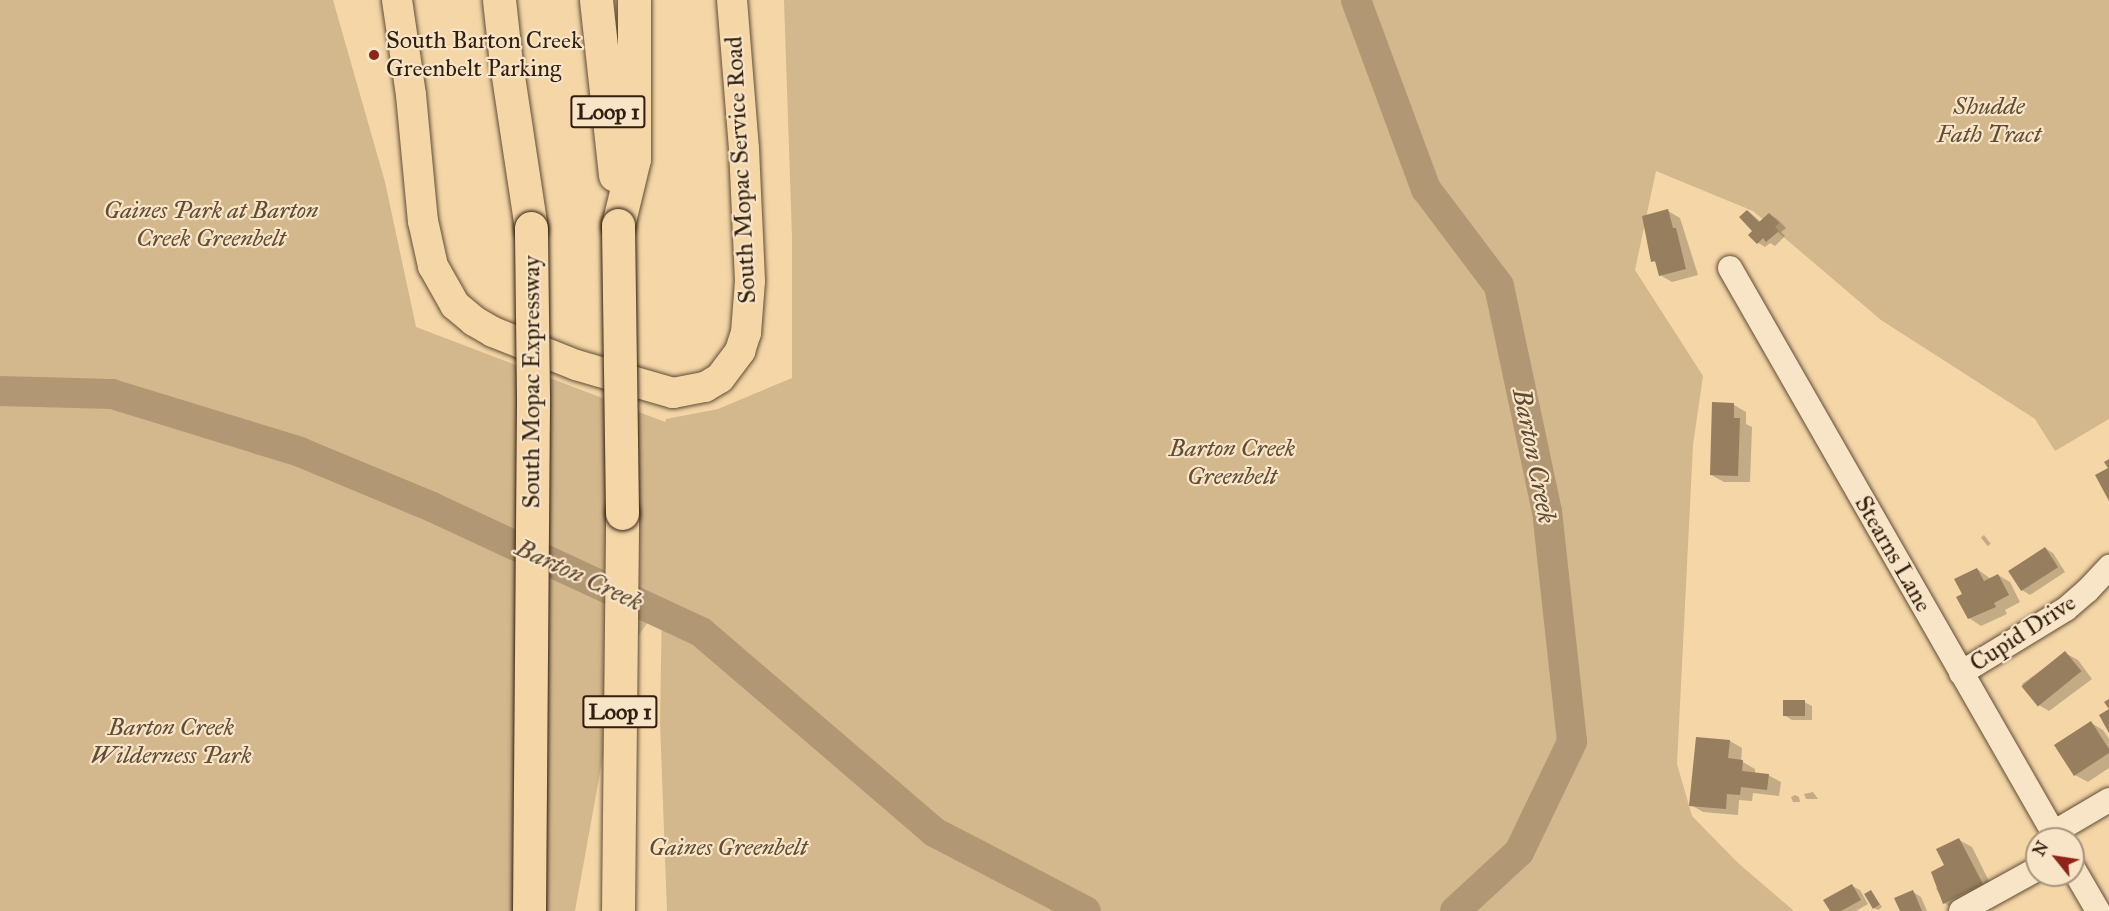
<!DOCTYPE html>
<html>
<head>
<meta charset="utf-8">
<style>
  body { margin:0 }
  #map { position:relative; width:2109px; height:911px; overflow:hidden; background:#f4d6a7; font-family:"IM FELL Great Primer",serif }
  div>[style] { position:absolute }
  .green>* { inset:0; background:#d3b78d }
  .shadow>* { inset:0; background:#0003; transform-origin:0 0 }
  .river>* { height:30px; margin:-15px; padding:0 15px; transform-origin:15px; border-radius:15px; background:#b19773 }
  .building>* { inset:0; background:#967e5e; transform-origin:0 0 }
  .roads { filter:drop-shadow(0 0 2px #614c35) drop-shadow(0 0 2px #614c35) }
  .minor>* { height:24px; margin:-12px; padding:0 12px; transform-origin:12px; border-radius:12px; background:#f8e4c6 }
  .major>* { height:30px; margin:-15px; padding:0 15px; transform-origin:15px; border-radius:15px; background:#f4d6a7 }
  .highway>* { height:33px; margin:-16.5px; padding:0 16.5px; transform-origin:16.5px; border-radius:16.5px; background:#f4d6a7 }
  .bridges { filter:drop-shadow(0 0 2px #301e0f) drop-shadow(0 0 2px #301e0f) }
  .highway-bridge>* { height:33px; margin:-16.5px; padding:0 16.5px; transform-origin:16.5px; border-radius:16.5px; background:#f4d6a7 }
  .dots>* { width:16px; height:16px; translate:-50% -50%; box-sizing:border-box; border:3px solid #f8e4c6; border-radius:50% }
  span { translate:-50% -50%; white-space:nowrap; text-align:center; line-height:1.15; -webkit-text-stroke:4.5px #f8e4c6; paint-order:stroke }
  .shield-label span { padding:2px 4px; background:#f8e4c6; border:2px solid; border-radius:4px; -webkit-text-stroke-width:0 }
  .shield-label { font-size:22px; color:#301e0f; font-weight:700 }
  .poi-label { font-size:24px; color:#301e0f }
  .left { translate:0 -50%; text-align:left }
  .park-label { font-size:24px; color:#614c35; font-style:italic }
  .street-label { font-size:24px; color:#301e0f }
  .water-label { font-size:26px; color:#5d4832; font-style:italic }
  .north { position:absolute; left:2025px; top:827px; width:60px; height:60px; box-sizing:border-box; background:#f8e4c6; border:2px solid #a8957d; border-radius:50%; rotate:300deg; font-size:16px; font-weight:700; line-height:24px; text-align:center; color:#301e0f }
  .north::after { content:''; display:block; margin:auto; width:21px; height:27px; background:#8f2418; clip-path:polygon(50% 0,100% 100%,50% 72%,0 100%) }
</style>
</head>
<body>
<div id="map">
  <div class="green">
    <i style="clip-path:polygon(0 0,333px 0,385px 182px,416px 327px,665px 422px,666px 419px,718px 409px,792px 378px,792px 237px,784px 0,2109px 0,2109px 419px,2055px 451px,2035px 419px,1881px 320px,1753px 211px,1656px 171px,1635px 270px,1703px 376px,1693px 445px,1677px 764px,1692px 816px,1738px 863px,1794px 911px,667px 911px,660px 722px,662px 602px,620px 662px,575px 911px,0 911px)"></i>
  </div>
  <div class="shadow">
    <i style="clip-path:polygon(1668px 211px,1680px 218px,1698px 275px,1672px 282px,1660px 275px,1657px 263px,1653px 261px)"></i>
    <i style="clip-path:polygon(1748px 211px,1761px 222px,1769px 214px,1777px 219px,1786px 228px,1781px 232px,1785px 236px,1775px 246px,1770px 243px,1765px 247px,1757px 242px)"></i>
    <i style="clip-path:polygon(1734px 405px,1746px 412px,1746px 424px,1752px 427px,1750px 482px,1724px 482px,1711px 475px)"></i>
    <i style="left:1984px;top:535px;width:11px;height:4px;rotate:52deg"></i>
    <i style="clip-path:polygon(2045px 548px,2053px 553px,2065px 572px,2030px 595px,2022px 590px)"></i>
    <i style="clip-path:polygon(1977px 569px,1991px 579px,1998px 575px,2010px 582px,2020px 602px,2005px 610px,2007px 614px,1981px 626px,1969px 618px,1964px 595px)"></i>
    <i style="clip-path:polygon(2065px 653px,2078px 660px,2092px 679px,2049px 711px,2037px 704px,2022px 684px)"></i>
    <i style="clip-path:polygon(1804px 702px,1812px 706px,1812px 720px,1792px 720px,1784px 715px)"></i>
    <i style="clip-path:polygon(2091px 723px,2103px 730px,2109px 739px,2109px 768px,2088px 782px,2075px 775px)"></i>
    <i style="clip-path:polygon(1697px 738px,1730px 741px,1742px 748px,1741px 761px,1755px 769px,1755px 774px,1768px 775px,1781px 782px,1779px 796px,1753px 793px,1752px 801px,1739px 800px,1738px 815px,1703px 812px,1691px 805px)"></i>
    <i style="clip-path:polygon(1813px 792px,1818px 799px,1806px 799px,1804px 794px)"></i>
    <i style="clip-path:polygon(1795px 795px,1799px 797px,1800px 802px,1793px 802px,1791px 797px)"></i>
    <i style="clip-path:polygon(1959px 840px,1972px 847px,1994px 891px,1956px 910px,1944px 903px,1936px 888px,1940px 887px)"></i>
    <i style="clip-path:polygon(1852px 886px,1860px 890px,1868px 904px,1856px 911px,1831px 911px)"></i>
    <i style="clip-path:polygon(1871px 891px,1882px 907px,1878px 910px,1874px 908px)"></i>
    <i style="clip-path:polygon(1913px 892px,1921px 897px,1927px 911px,1902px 911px)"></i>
  </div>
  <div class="river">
    <i style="left:1356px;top:0;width:202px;rotate:69.7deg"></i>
    <i style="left:1426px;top:189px;width:121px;rotate:53deg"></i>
    <i style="left:1499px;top:286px;width:230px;rotate:78deg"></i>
    <i style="left:1547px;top:511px;width:232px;rotate:83.8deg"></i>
    <i style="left:1572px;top:742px;width:122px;rotate:115.7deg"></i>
    <i style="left:1519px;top:852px;width:87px;rotate:137.3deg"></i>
    <i style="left:0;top:391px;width:112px;rotate:1.5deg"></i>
    <i style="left:112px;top:394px;width:197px;rotate:17.1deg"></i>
    <i style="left:300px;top:452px;width:143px;rotate:22.6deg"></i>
    <i style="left:432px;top:507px;width:297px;rotate:24.9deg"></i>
    <i style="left:701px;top:632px;width:307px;rotate:40.6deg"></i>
    <i style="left:934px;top:832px;width:171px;rotate:27.5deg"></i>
  </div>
  <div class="building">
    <i style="clip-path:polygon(1668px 209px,1673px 228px,1676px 228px,1686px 269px,1659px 276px,1655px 261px,1651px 262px,1642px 216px)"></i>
    <i style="clip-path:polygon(1747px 210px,1759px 222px,1769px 213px,1779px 223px,1775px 227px,1779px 231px,1766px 242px,1763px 238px,1757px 244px,1748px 235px,1752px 231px,1739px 217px)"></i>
    <i style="clip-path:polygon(1712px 402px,1734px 403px,1734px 418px,1740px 418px,1738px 476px,1710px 475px)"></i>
    <i style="clip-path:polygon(2109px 459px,2109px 501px,2095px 475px,2108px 468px,2104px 462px)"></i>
    <i style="left:2045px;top:547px;width:24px;height:44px;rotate:57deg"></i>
    <i style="clip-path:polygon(1977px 568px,1984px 581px,1998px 574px,2009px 595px,1994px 603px,1996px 607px,1968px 619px,1956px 597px,1962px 594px,1954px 579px)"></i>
    <i style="left:2065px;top:651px;width:26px;height:56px;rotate:51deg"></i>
    <i style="clip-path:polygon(2109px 699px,2109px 733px,2099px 715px,2109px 709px,2104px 702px)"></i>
    <i style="left:1783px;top:700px;width:22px;height:16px"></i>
    <i style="clip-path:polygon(2091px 721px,2109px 749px,2109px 753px,2074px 776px,2054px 745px)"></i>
    <i style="clip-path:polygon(1696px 737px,1730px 740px,1728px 758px,1743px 760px,1742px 771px,1769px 774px,1767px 790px,1741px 787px,1740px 795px,1727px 794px,1726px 809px,1689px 806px)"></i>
    <i style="clip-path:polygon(1959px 838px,1983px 884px,1943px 904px,1931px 872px,1944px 865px,1936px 849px)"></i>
    <i style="clip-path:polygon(1852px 884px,1861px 900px,1841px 911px,1830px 911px,1823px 900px)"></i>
    <i style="left:1871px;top:890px;width:17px;height:8px;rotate:59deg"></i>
    <i style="clip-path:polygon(1913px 890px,1922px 911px,1900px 911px,1894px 898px)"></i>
  </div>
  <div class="roads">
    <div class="minor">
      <i style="left:1730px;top:268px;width:658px;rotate:60.2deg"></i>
      <i style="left:1961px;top:673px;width:123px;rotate:-31.4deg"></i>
      <i style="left:2066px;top:609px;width:28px;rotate:-41deg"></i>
      <i style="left:2087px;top:591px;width:33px;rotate:-47deg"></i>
      <i style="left:2053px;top:833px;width:65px;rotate:-30.5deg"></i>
      <i style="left:2073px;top:868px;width:50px;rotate:59.8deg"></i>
      <i style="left:1961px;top:911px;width:87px;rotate:-28.9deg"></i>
    </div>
    <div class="major">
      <i style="left:397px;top:0;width:96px;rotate:81.6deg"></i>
      <i style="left:411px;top:95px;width:127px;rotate:84.6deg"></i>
      <i style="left:423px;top:221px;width:46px;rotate:77.5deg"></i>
      <i style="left:433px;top:266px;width:45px;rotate:60.6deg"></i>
      <i style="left:455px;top:305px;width:25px;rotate:40deg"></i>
      <i style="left:474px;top:321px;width:22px;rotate:30deg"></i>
      <i style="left:493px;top:332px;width:89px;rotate:21.7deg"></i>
      <i style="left:576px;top:365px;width:101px;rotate:16.1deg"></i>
      <i style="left:673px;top:393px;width:33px;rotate:-11deg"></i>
      <i style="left:705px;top:387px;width:17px;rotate:-31deg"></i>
      <i style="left:720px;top:378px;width:34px;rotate:-53deg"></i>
      <i style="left:740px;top:351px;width:19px;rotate:-72deg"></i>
      <i style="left:746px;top:333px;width:52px;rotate:-85.6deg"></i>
      <i style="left:750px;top:281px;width:132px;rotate:-92.6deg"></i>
      <i style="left:744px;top:149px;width:149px;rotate:-94.6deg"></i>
    </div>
    <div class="highway">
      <i style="left:499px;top:0;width:63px;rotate:83.7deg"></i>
      <i style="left:506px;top:63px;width:167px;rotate:81.4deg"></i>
      <i style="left:596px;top:0;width:176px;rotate:83.8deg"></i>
      <i style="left:618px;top:225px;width:68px;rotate:-76.4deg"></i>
      <i style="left:634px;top:159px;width:159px;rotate:-90deg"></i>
      <i style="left:618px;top:911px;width:398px;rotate:-89.4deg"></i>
    </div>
  </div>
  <div class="bridges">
    <div class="highway-bridge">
      <i style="left:618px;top:225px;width:288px;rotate:89.2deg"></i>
      <i style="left:529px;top:911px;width:514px;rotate:-89.55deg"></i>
      <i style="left:533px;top:397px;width:169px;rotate:-90.7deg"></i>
    </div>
  </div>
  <div class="dots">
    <i style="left:374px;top:55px;background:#8f2418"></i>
  </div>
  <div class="shield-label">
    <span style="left:608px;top:112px">Loop 1</span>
    <span style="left:620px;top:712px">Loop 1</span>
  </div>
  <div class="poi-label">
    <span class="left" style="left:386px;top:55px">South Barton Creek<br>Greenbelt Parking</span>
  </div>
  <div class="park-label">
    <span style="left:1989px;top:121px">Shudde<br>Fath Tract</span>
    <span style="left:211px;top:225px">Gaines Park at Barton<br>Creek Greenbelt</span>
    <span style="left:1232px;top:463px">Barton Creek<br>Greenbelt</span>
    <span style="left:171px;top:742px">Barton Creek<br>Wilderness Park</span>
    <span style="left:728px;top:848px">Gaines Greenbelt</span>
  </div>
  <div class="street-label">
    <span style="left:741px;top:170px;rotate:-93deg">South Mopac Service Road</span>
    <span style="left:532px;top:382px;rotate:-90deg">South Mopac Expressway</span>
    <span style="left:1893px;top:554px;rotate:60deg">Stearns Lane</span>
    <span style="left:2023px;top:633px;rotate:-33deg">Cupid Drive</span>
  </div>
  <div class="water-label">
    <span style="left:1534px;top:456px;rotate:79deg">Barton Creek</span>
    <span style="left:579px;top:575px;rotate:25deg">Barton Creek</span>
  </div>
  <div class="north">N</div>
</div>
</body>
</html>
